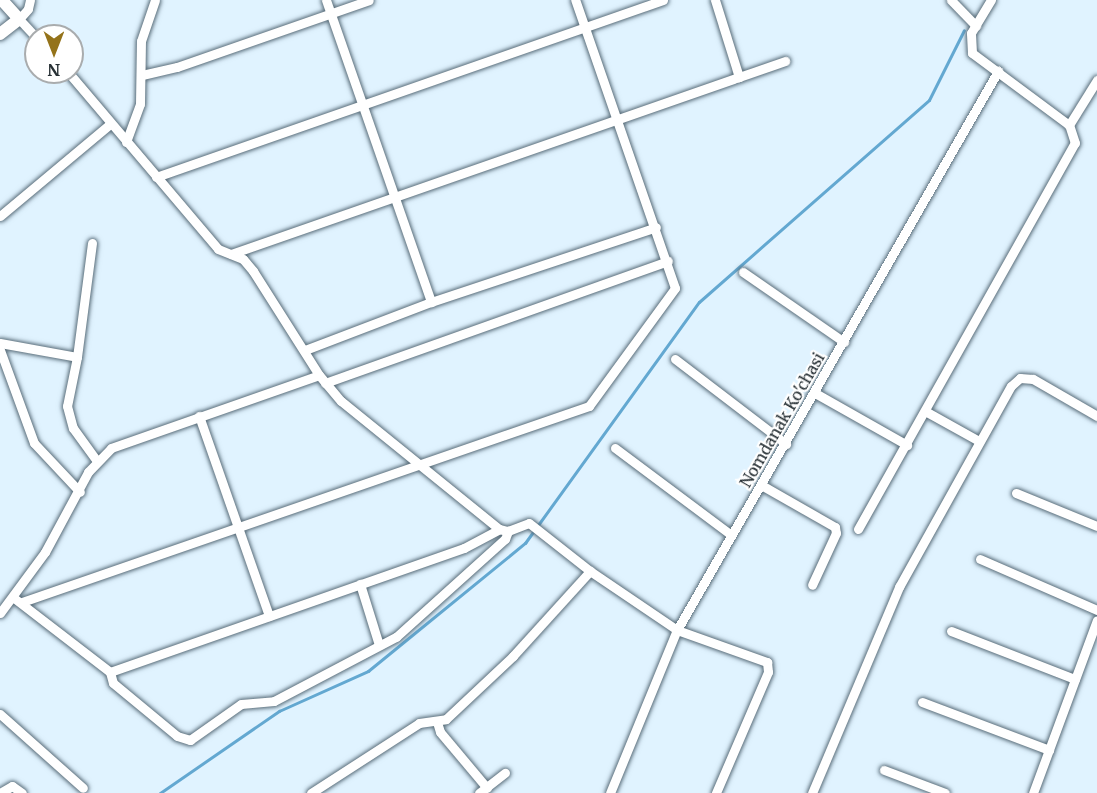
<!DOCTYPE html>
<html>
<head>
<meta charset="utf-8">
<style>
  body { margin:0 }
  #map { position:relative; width:1097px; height:793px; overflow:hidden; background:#e0f3ff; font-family:Merriweather,serif }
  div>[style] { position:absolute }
  .stream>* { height:3px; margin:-1.5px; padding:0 1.5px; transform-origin:1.5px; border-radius:1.5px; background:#63a8d1 }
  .roads { filter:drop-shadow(0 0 2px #596d7a) drop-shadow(0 0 2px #596d7a) }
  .minor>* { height:9px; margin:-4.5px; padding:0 4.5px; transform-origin:4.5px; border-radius:4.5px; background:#fff }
  .tertiary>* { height:12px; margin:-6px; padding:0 6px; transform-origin:6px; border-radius:6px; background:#fff }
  span { translate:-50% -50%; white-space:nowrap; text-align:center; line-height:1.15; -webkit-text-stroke:4.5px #fff; paint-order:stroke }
  .street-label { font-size:16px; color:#273035 }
  .north { position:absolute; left:24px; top:24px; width:60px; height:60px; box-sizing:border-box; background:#fff; border:2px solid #a9acae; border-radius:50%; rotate:180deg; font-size:16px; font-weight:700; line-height:24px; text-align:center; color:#273035 }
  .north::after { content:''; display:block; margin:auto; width:21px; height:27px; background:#94731a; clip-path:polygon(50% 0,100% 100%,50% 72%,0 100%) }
</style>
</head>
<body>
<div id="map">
  <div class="stream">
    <i style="left:160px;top:793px;width:145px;rotate:-34.6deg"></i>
    <i style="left:279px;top:711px;width:98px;rotate:-24.2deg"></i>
    <i style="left:368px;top:671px;width:203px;rotate:-39.2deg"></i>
    <i style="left:525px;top:543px;width:297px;rotate:-54.2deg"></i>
    <i style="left:699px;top:302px;width:306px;rotate:-41.3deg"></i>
    <i style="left:929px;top:100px;width:78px;rotate:-63.4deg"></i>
  </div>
  <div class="roads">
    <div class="minor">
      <i style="left:30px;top:0;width:9px;rotate:103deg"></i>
      <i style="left:28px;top:9px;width:13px;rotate:132deg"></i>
      <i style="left:19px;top:19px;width:25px;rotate:47deg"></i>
      <i style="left:326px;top:0;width:320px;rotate:70.8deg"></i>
      <i style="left:951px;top:0;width:36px;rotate:46deg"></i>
      <i style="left:68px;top:72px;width:232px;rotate:49.7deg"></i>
      <i style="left:218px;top:249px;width:27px;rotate:22deg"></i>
      <i style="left:243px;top:259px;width:16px;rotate:50deg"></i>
      <i style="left:253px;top:271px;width:123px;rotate:57.6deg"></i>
      <i style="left:319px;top:375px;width:34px;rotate:50deg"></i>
      <i style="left:341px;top:401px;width:203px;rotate:39deg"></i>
      <i style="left:499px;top:529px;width:9px;rotate:13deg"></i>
      <i style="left:508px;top:531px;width:22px;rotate:-21deg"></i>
      <i style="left:529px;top:523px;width:78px;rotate:38.2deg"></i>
      <i style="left:590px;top:571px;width:105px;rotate:34.1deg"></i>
      <i style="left:677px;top:630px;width:96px;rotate:19.6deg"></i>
      <i style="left:767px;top:662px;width:10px;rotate:84deg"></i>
      <i style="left:768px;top:672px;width:132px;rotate:113.3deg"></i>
      <i style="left:142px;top:75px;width:36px;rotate:-13deg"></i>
      <i style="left:177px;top:67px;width:203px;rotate:-19.2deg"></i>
      <i style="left:739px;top:77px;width:49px;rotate:-19.2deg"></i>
      <i style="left:1069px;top:125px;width:53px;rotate:-58.1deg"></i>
      <i style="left:126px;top:142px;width:40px;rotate:-69.8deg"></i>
      <i style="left:140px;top:104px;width:63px;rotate:-89.1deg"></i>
      <i style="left:141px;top:41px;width:43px;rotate:-71.1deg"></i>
      <i style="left:156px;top:177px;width:537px;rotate:-19.24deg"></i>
      <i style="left:0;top:216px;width:143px;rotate:-39.9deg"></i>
      <i style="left:231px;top:254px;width:538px;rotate:-19.21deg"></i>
      <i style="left:739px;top:77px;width:81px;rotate:-107.3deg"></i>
      <i style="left:743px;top:272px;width:123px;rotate:34.7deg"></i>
      <i style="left:0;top:343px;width:78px;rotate:10.3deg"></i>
      <i style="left:77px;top:357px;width:115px;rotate:-82.5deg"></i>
      <i style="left:0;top:350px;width:99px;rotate:69.9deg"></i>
      <i style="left:34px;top:443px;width:67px;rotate:46.8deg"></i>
      <i style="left:305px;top:350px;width:135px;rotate:-20.9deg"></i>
      <i style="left:431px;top:302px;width:237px;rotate:-18.4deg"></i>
      <i style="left:77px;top:357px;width:50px;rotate:101.5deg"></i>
      <i style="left:67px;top:406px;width:23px;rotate:75deg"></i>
      <i style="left:73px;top:428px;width:39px;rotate:54deg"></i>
      <i style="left:675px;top:359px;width:140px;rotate:37.4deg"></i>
      <i style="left:325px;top:383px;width:364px;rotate:-19.6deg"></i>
      <i style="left:815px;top:393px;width:106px;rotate:29.5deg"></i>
      <i style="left:925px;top:411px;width:62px;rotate:29.1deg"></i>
      <i style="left:199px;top:416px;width:212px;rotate:70.7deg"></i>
      <i style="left:615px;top:448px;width:144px;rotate:36.8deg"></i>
      <i style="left:763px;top:486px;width:83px;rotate:29.7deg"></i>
      <i style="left:835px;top:527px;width:6px;rotate:81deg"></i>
      <i style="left:836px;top:533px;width:57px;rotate:114.8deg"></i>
      <i style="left:1016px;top:493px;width:87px;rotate:22.2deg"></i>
      <i style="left:858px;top:529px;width:443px;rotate:-60.7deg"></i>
      <i style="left:1075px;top:143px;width:19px;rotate:-108deg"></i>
      <i style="left:1069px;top:125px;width:121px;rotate:-143.4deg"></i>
      <i style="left:972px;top:53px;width:20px;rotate:-93deg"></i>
      <i style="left:971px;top:33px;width:39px;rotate:-59deg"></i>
      <i style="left:980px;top:559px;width:128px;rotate:23.6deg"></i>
      <i style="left:360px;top:584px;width:64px;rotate:72.7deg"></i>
      <i style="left:14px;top:598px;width:121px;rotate:37.6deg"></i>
      <i style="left:110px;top:672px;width:375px;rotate:-19.3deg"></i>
      <i style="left:464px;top:548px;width:40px;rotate:-28deg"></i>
      <i style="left:22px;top:602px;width:600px;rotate:-19.07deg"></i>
      <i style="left:589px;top:406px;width:146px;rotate:-53.9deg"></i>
      <i style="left:675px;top:288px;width:305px;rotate:-109.1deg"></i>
      <i style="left:0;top:613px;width:76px;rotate:-53.6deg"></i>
      <i style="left:45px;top:552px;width:91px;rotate:-61.7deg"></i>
      <i style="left:88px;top:472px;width:33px;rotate:-46deg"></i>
      <i style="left:111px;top:448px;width:220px;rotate:-19.3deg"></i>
      <i style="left:951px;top:631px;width:133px;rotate:21.2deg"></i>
      <i style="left:110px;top:672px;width:11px;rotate:75deg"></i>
      <i style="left:113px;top:683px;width:83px;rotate:39.6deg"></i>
      <i style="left:177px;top:736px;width:14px;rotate:17deg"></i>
      <i style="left:190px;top:740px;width:62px;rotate:-35.2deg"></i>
      <i style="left:241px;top:704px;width:33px;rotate:-5deg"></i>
      <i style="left:274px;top:701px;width:138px;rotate:-27.7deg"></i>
      <i style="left:396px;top:637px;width:147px;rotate:-42deg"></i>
      <i style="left:505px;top:539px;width:9px;rotate:-69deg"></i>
      <i style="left:922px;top:702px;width:136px;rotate:20.7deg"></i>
      <i style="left:0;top:714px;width:111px;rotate:41.7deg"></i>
      <i style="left:437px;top:722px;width:10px;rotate:73deg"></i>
      <i style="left:440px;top:732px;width:73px;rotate:50deg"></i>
      <i style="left:884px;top:770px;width:65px;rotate:20.7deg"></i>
      <i style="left:0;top:793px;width:14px;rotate:-30deg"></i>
      <i style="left:12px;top:786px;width:12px;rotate:35deg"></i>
      <i style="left:311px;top:793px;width:129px;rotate:-32.9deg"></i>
      <i style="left:419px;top:723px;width:27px;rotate:-8deg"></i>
      <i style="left:446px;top:719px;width:92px;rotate:-43.2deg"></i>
      <i style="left:513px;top:656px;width:115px;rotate:-47.8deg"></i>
      <i style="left:479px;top:793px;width:33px;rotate:-38deg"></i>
      <i style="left:610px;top:793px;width:176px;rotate:-67.7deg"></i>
      <i style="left:677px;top:630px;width:645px;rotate:-60.13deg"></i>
      <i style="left:812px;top:793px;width:224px;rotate:-67.1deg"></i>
      <i style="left:899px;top:587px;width:230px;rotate:-60.9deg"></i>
      <i style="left:1011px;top:386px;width:12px;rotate:-42deg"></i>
      <i style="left:1020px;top:378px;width:13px;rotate:4deg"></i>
      <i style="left:1033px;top:379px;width:74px;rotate:30deg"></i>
      <i style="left:1033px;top:793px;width:184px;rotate:-69.7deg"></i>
    </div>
    <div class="tertiary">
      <i style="left:0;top:34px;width:24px;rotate:-38deg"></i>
      <i style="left:19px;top:19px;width:25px;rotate:-132deg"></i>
    </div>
  </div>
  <div class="street-label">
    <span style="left:782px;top:420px;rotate:-60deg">Nomdanak Ko'chasi</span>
  </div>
  <div class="north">N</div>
</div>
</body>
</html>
